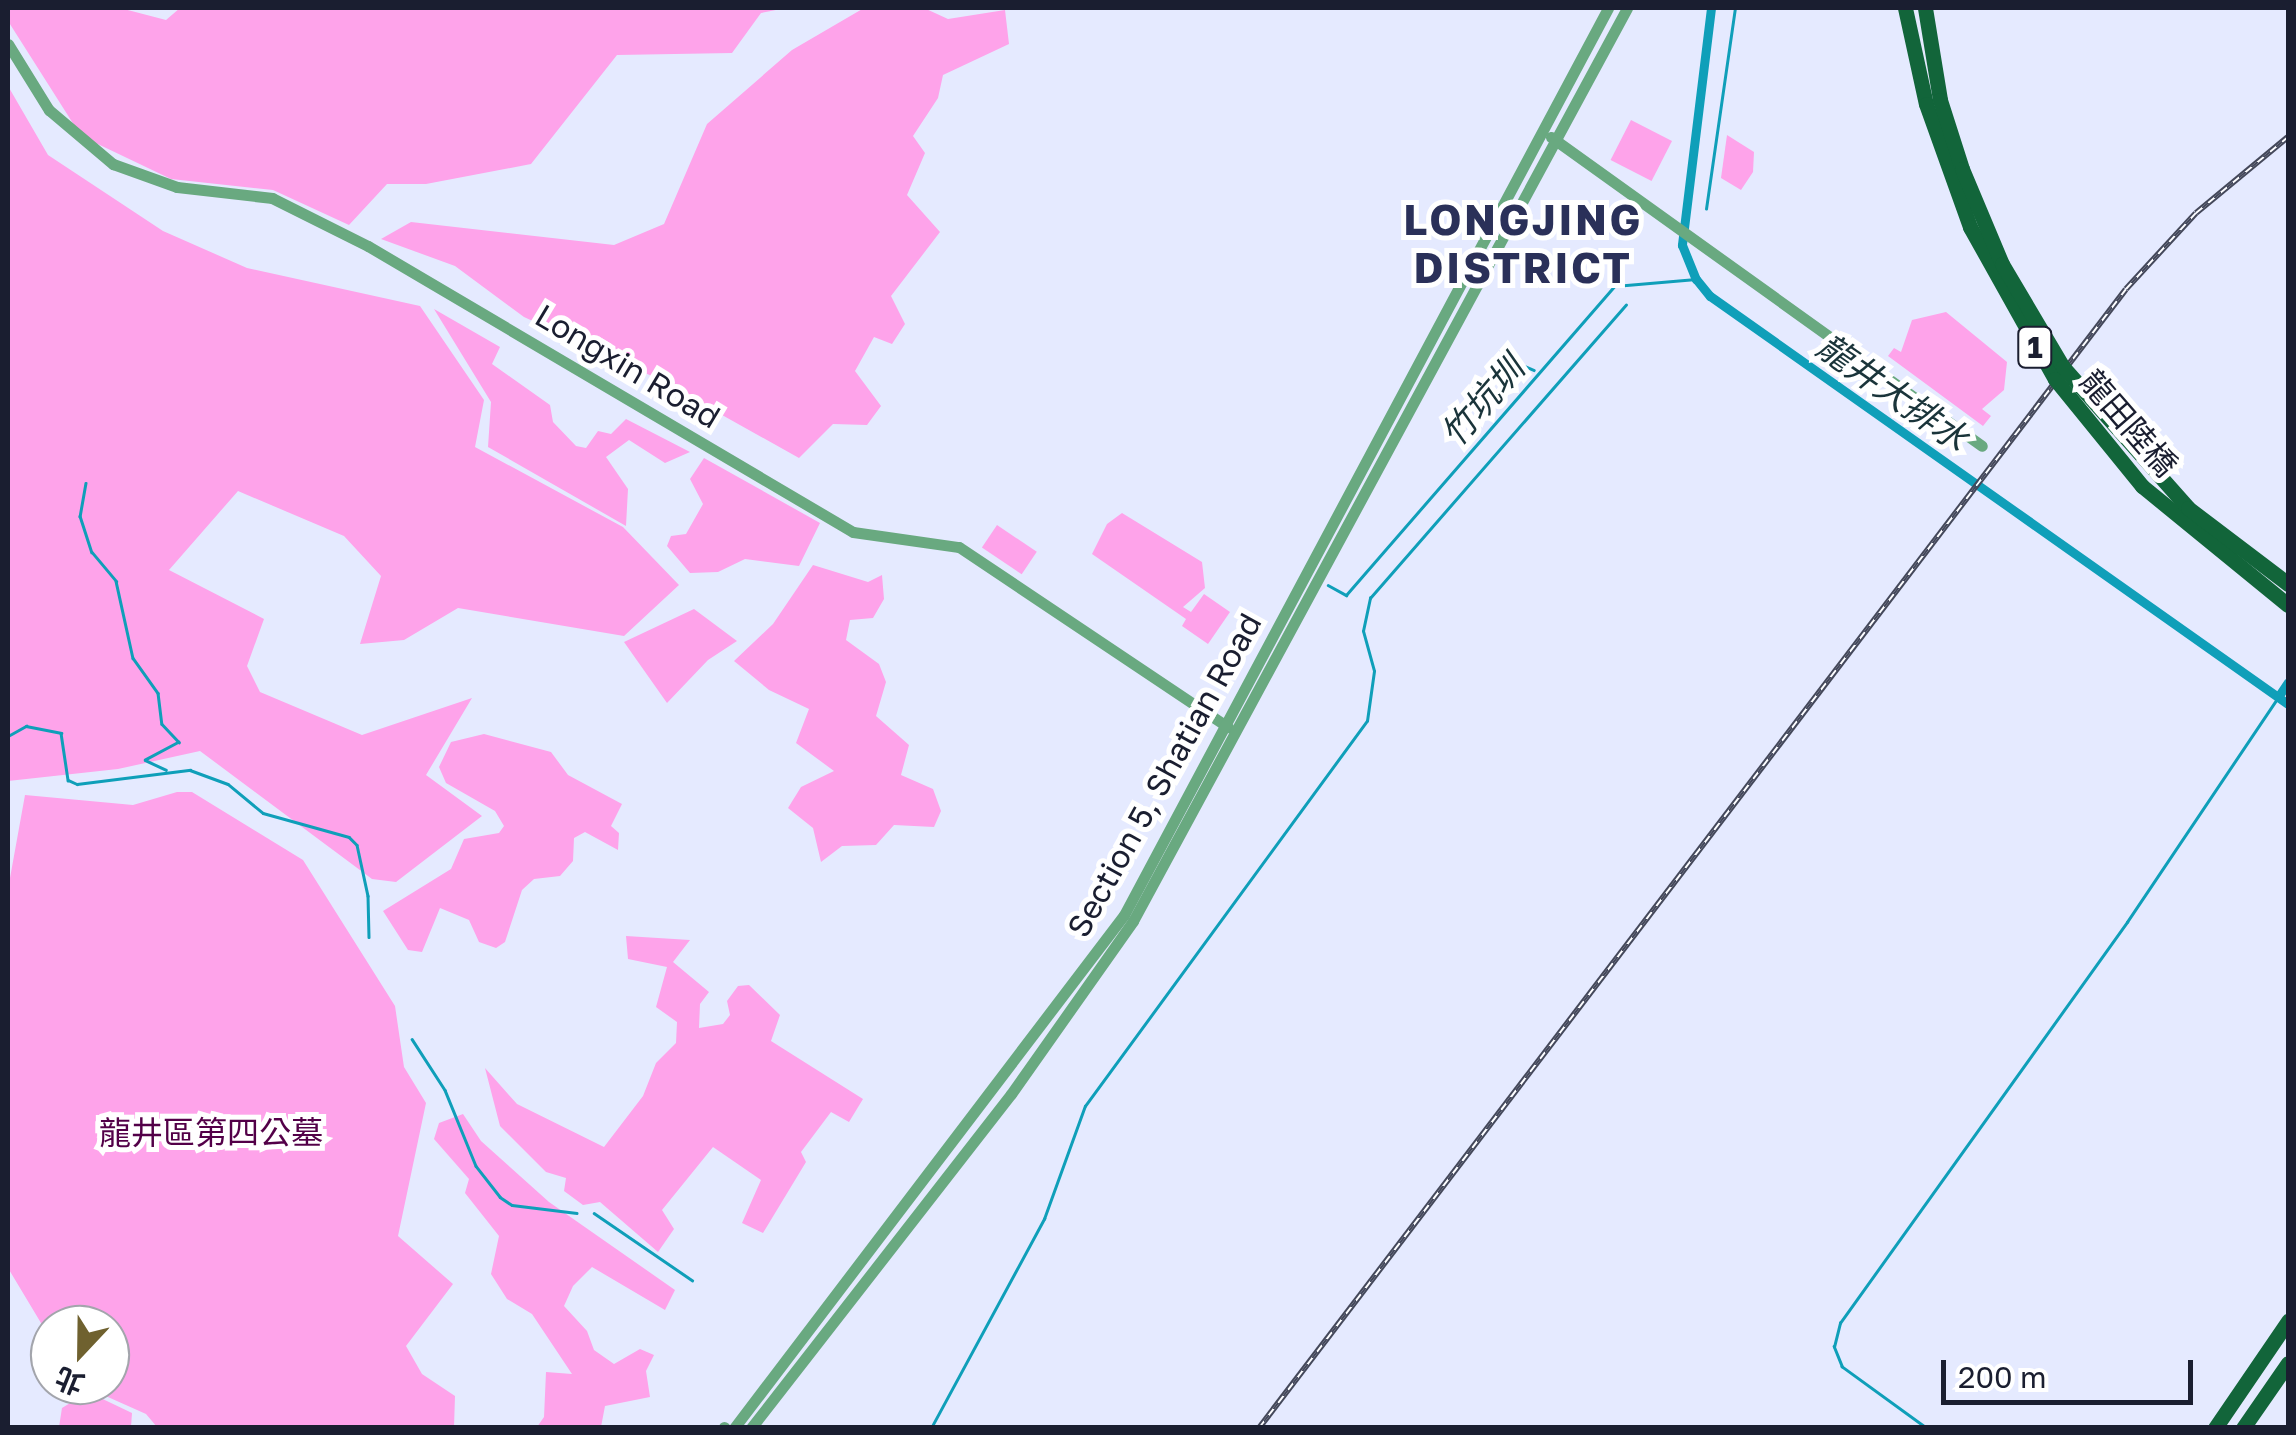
<!DOCTYPE html>
<html>
<head>
<meta charset="utf-8">
<style>
  body { margin:0 }
  #map { position:relative; width:2296px; height:1435px; overflow:hidden; background:#e5eaff; font-family:"Golos Text","Noto Sans TC",sans-serif }
  div>[style] { position:absolute }
  .green>* { inset:0; background:#fea3ea; transform-origin:0 0 }
  .stream>* { height:2.5px; margin:-1.25px; padding:0 1.25px; transform-origin:1.25px; border-radius:1.25px; background:#0f9fb9 }
  .canal>* { height:9px; margin:-4.5px; padding:0 4.5px; transform-origin:4.5px; border-radius:4.5px; background:#0f9fb9 }
  .tertiary>* { height:11px; margin:-5.5px; padding:0 5.5px; transform-origin:5.5px; border-radius:5.5px; background:#69a980 }
  .primary>* { height:15px; margin:-7.5px; padding:0 7.5px; transform-origin:7.5px; border-radius:7.5px; background:#12653a }
  .rail>* { height:6px; margin-top:-3px; transform-origin:0; background:repeating-linear-gradient(90deg,#fff 0 8px,#44485a 0 16px); box-sizing:border-box; border-block:2px solid #44485a }
  .primary-bridge>* { height:15px; margin:-7.5px; padding:0 7.5px; transform-origin:7.5px; border-radius:7.5px; background:#12653a }
  span { translate:-50% -50%; white-space:nowrap; text-align:center; line-height:1.15; -webkit-text-stroke:10px #fff; paint-order:stroke }
  .shield-label span { padding:2px 8px; background:#fff; border:2px solid; border-radius:8px; -webkit-text-stroke-width:0 }
  .shield-label { font-size:30px; color:#1a1e30; font-weight:700 }
  .street-label { font-size:32px; color:#1a1e30 }
  .park-label { font-size:32px; color:#530048 }
  .water-label { font-size:35px; color:#1a343a; font-style:italic }
  .district-label { font-size:42px; color:#2a3059; font-weight:700; letter-spacing:2.5px }
  .frame { position:absolute; inset:0; border:10px solid #1a1e30; pointer-events:none }
  .north { position:absolute; left:30px; top:1305px; width:100px; height:100px; box-sizing:border-box; background:#fff; border:2px solid #a3a5ac; border-radius:50%; rotate:202deg; font-size:28px; font-weight:700; line-height:40px; text-align:center; color:#1a1e30 }
  .north::after { content:''; display:block; margin:auto; width:35px; height:45px; background:#6f612f; clip-path:polygon(50% 0,100% 100%,50% 72%,0 100%) }
  .scale { position:absolute; left:1941px; top:1360px; width:252px; height:45px; box-sizing:border-box; border:5px solid #1a1e30; border-top:0; padding-left:12px; font-size:30px; line-height:35px; white-space:nowrap; color:#1a1e30; -webkit-text-stroke:8px #fff; paint-order:stroke }
</style>
</head>
<body>
<div id="map">
  <div class="green">
    <i style="clip-path:polygon(8px 8px,120px 8px,166px 20px,180px 8px,786px 8px,761px 13px,732px 53px,617px 55px,531px 164px,426px 184px,387px 184px,349px 225px,273px 190px,171px 179px,81px 136px,8px 21px)"></i>
    <i style="clip-path:polygon(864px 8px,924px 8px,948px 19px,1005px 10px,1009px 44px,943px 75px,938px 98px,913px 136px,925px 153px,907px 195px,940px 232px,891px 296px,905px 324px,892px 344px,874px 337px,855px 371px,881px 406px,867px 425px,833px 424px,799px 458px,656px 378px,524px 317px,455px 266px,381px 239px,411px 222px,614px 245px,664px 224px,707px 124px,792px 50px)"></i>
    <i style="clip-path:polygon(8px 86px,48px 155px,163px 231px,247px 268px,420px 306px,484px 400px,475px 447px,623px 527px,679px 585px,624px 636px,458px 608px,404px 640px,360px 644px,381px 576px,344px 536px,238px 491px,169px 570px,264px 619px,247px 666px,260px 692px,362px 735px,472px 698px,426px 775px,482px 816px,396px 882px,372px 879px,200px 751px,118px 769px,8px 781px)"></i>
    <i style="left:1631px;top:120px;width:46px;height:45px;rotate:27deg"></i>
    <i style="clip-path:polygon(1727px 135px,1754px 152px,1753px 172px,1741px 190px,1721px 178px)"></i>
    <i style="clip-path:polygon(434px 309px,500px 347px,492px 364px,550px 405px,553px 422px,576px 446px,586px 448px,598px 431px,611px 434px,626px 419px,690px 452px,665px 463px,629px 440px,606px 457px,628px 489px,626px 526px,488px 447px,491px 402px)"></i>
    <i style="clip-path:polygon(1946px 312px,2007px 362px,2004px 390px,1982px 409px,1991px 416px,1983px 426px,1888px 356px,1894px 348px,1901px 352px,1912px 320px)"></i>
    <i style="clip-path:polygon(704px 458px,820px 523px,799px 566px,745px 559px,718px 572px,690px 573px,667px 546px,671px 536px,686px 534px,703px 504px,690px 479px)"></i>
    <i style="clip-path:polygon(1122px 513px,1202px 562px,1205px 588px,1183px 607px,1191px 612px,1204px 594px,1230px 612px,1208px 644px,1182px 626px,1186px 619px,1092px 554px,1107px 524px)"></i>
    <i style="left:997px;top:525px;width:48px;height:27px;rotate:34deg"></i>
    <i style="clip-path:polygon(813px 565px,868px 582px,882px 575px,884px 599px,873px 618px,850px 620px,846px 640px,879px 664px,886px 682px,876px 716px,909px 745px,901px 775px,933px 789px,941px 811px,934px 827px,894px 825px,876px 845px,842px 846px,821px 862px,813px 828px,788px 808px,801px 787px,834px 771px,796px 743px,809px 709px,769px 690px,734px 661px,773px 624px)"></i>
    <i style="clip-path:polygon(694px 609px,737px 641px,708px 660px,667px 703px,624px 642px)"></i>
    <i style="clip-path:polygon(484px 734px,551px 752px,568px 775px,622px 804px,611px 826px,619px 833px,618px 850px,585px 832px,574px 838px,573px 861px,560px 876px,534px 879px,522px 890px,505px 942px,496px 948px,479px 942px,469px 920px,440px 908px,422px 952px,408px 950px,383px 911px,451px 869px,464px 839px,499px 833px,504px 826px,495px 811px,446px 783px,439px 767px,451px 742px)"></i>
    <i style="clip-path:polygon(177px 792px,192px 792px,303px 860px,395px 1006px,404px 1067px,426px 1103px,398px 1236px,453px 1284px,406px 1346px,422px 1374px,455px 1396px,454px 1427px,157px 1427px,146px 1414px,81px 1385px,110px 1385px,110px 1325px,50px 1325px,50px 1338px,8px 1268px,8px 889px,25px 795px,133px 805px)"></i>
    <i style="clip-path:polygon(626px 936px,690px 940px,673px 962px,709px 992px,700px 1004px,699px 1028px,723px 1024px,730px 1015px,727px 1001px,738px 986px,749px 985px,780px 1015px,771px 1041px,863px 1099px,849px 1122px,831px 1112px,801px 1152px,806px 1162px,763px 1233px,742px 1223px,761px 1180px,713px 1147px,662px 1210px,674px 1229px,658px 1252px,600px 1202px,583px 1205px,564px 1191px,566px 1178px,546px 1172px,500px 1126px,485px 1068px,517px 1104px,604px 1147px,643px 1096px,656px 1063px,676px 1043px,677px 1022px,656px 1007px,667px 967px,628px 959px)"></i>
    <i style="clip-path:polygon(463px 1114px,481px 1141px,549px 1202px,675px 1290px,665px 1310px,592px 1267px,573px 1286px,564px 1306px,587px 1331px,594px 1350px,614px 1364px,640px 1349px,654px 1355px,646px 1371px,650px 1397px,605px 1406px,601px 1427px,537px 1427px,544px 1417px,546px 1372px,572px 1374px,532px 1314px,507px 1299px,491px 1274px,499px 1236px,465px 1193px,469px 1179px,434px 1139px,439px 1123px)"></i>
    <i style="clip-path:polygon(88px 1392px,132px 1413px,131px 1427px,59px 1427px,62px 1408px)"></i>
  </div>
  <div class="stream">
    <i style="left:1706px;top:209px;width:203px;rotate:-81.8deg"></i>
    <i style="left:1508px;top:359px;width:28px;rotate:23deg"></i>
    <i style="left:86px;top:483px;width:34px;rotate:100deg"></i>
    <i style="left:80px;top:516px;width:38px;rotate:72deg"></i>
    <i style="left:92px;top:552px;width:38px;rotate:50deg"></i>
    <i style="left:116px;top:581px;width:79px;rotate:77.6deg"></i>
    <i style="left:133px;top:658px;width:43px;rotate:54.5deg"></i>
    <i style="left:158px;top:693px;width:31px;rotate:83deg"></i>
    <i style="left:162px;top:724px;width:25px;rotate:47deg"></i>
    <i style="left:179px;top:742px;width:38px;rotate:152deg"></i>
    <i style="left:145px;top:760px;width:23px;rotate:25deg"></i>
    <i style="left:1328px;top:585px;width:21px;rotate:29deg"></i>
    <i style="left:1346px;top:595px;width:410px;rotate:-49deg"></i>
    <i style="left:1615px;top:286px;width:81px;rotate:-4.9deg"></i>
    <i style="left:8px;top:691px;width:14px;rotate:90deg"></i>
    <i style="left:8px;top:736px;width:21px;rotate:-29deg"></i>
    <i style="left:26px;top:726px;width:36px;rotate:11deg"></i>
    <i style="left:61px;top:733px;width:48px;rotate:81.5deg"></i>
    <i style="left:68px;top:780px;width:10px;rotate:24deg"></i>
    <i style="left:77px;top:784px;width:114px;rotate:-7.1deg"></i>
    <i style="left:190px;top:770px;width:40px;rotate:20.2deg"></i>
    <i style="left:228px;top:784px;width:45px;rotate:39.6deg"></i>
    <i style="left:263px;top:813px;width:89px;rotate:15.6deg"></i>
    <i style="left:349px;top:837px;width:11px;rotate:45deg"></i>
    <i style="left:357px;top:845px;width:52px;rotate:77.8deg"></i>
    <i style="left:368px;top:896px;width:41px;rotate:88.6deg"></i>
    <i style="left:412px;top:1039px;width:61px;rotate:57.1deg"></i>
    <i style="left:445px;top:1090px;width:82px;rotate:67.8deg"></i>
    <i style="left:476px;top:1166px;width:39px;rotate:52deg"></i>
    <i style="left:500px;top:1197px;width:14px;rotate:34deg"></i>
    <i style="left:512px;top:1205px;width:65px;rotate:7deg"></i>
    <i style="left:594px;top:1213px;width:119px;rotate:34.4deg"></i>
    <i style="left:931px;top:1428px;width:238px;rotate:-61.6deg"></i>
    <i style="left:1044px;top:1219px;width:120px;rotate:-70.1deg"></i>
    <i style="left:1085px;top:1106px;width:477px;rotate:-53.8deg"></i>
    <i style="left:1367px;top:721px;width:50px;rotate:-82deg"></i>
    <i style="left:1374px;top:671px;width:41px;rotate:-105.4deg"></i>
    <i style="left:1363px;top:631px;width:34px;rotate:-78deg"></i>
    <i style="left:1370px;top:598px;width:389px;rotate:-48.9deg"></i>
    <i style="left:1926px;top:1428px;width:104px;rotate:-144deg"></i>
    <i style="left:1842px;top:1367px;width:22px;rotate:-112deg"></i>
    <i style="left:1834px;top:1347px;width:25px;rotate:-76deg"></i>
    <i style="left:1840px;top:1323px;width:493px;rotate:-54.4deg"></i>
    <i style="left:2127px;top:922px;width:271px;rotate:-56.1deg"></i>
  </div>
  <div class="canal">
    <i style="left:1711px;top:8px;width:239px;rotate:97deg"></i>
    <i style="left:1682px;top:245px;width:37px;rotate:68deg"></i>
    <i style="left:1696px;top:279px;width:22px;rotate:51deg"></i>
    <i style="left:1710px;top:296px;width:707px;rotate:35.22deg"></i>
    <i style="left:2278px;top:697px;width:18px;rotate:-56deg"></i>
  </div>
  <div class="tertiary">
    <i style="left:8px;top:44px;width:78px;rotate:58.2deg"></i>
    <i style="left:49px;top:110px;width:84px;rotate:40.2deg"></i>
    <i style="left:113px;top:164px;width:68px;rotate:19.8deg"></i>
    <i style="left:177px;top:187px;width:96px;rotate:6.6deg"></i>
    <i style="left:272px;top:198px;width:107px;rotate:26.6deg"></i>
    <i style="left:368px;top:246px;width:563px;rotate:30.53deg"></i>
    <i style="left:853px;top:532px;width:107px;rotate:8.1deg"></i>
    <i style="left:959px;top:547px;width:324px;rotate:33.8deg"></i>
    <i style="left:1551px;top:137px;width:530px;rotate:35.64deg"></i>
    <i style="left:724px;top:1427px;width:1px;rotate:45deg"></i>
    <i style="left:734px;top:1428px;width:644px;rotate:-52.76deg"></i>
    <i style="left:1124px;top:915px;width:1028px;rotate:-61.91deg"></i>
    <i style="left:751px;top:1428px;width:423px;rotate:-52.1deg"></i>
    <i style="left:1011px;top:1094px;width:212px;rotate:-54.8deg"></i>
    <i style="left:1133px;top:921px;width:1038px;rotate:-61.58deg"></i>
  </div>
  <div class="primary">
    <i style="left:2215px;top:1428px;width:130px;rotate:-55.7deg"></i>
    <i style="left:2243px;top:1428px;width:79px;rotate:-55.3deg"></i>
  </div>
  <div class="rail">
    <i style="left:1259px;top:1428px;width:1431px;rotate:-52.72deg"></i>
    <i style="left:2126px;top:289px;width:103px;rotate:-47.4deg"></i>
    <i style="left:2196px;top:213px;width:119px;rotate:-39.6deg"></i>
  </div>
  <div class="primary-bridge">
    <i style="left:1905px;top:8px;width:98px;rotate:77.7deg"></i>
    <i style="left:1926px;top:104px;width:131px;rotate:70.3deg"></i>
    <i style="left:1970px;top:227px;width:174px;rotate:60.8deg"></i>
    <i style="left:2055px;top:379px;width:138px;rotate:50.9deg"></i>
    <i style="left:2142px;top:486px;width:188px;rotate:39.2deg"></i>
    <i style="left:1925px;top:8px;width:93px;rotate:80.7deg"></i>
    <i style="left:1940px;top:100px;width:72px;rotate:72.3deg"></i>
    <i style="left:1962px;top:169px;width:103px;rotate:67.2deg"></i>
    <i style="left:2002px;top:264px;width:120px;rotate:59.4deg"></i>
    <i style="left:2063px;top:367px;width:188px;rotate:48.4deg"></i>
    <i style="left:2188px;top:508px;width:126px;rotate:37.2deg"></i>
  </div>
  <div class="shield-label">
    <span style="left:2035px;top:347px">1</span>
  </div>
  <div class="street-label">
    <span style="left:628px;top:366px;rotate:31deg">Longxin Road</span>
    <span style="left:2129px;top:423px;rotate:49deg">龍田陸橋</span>
    <span style="left:1164px;top:775px;rotate:-61deg">Section 5, Shatian Road</span>
  </div>
  <div class="park-label">
    <span style="left:211px;top:1132px">龍井區第四公墓</span>
  </div>
  <div class="water-label">
    <span style="left:1893px;top:392px;rotate:35deg">龍井大排水</span>
    <span style="left:1482px;top:401px;rotate:-49deg">竹坑圳</span>
  </div>
  <div class="district-label">
    <span style="left:1523px;top:243px">LONGJING<br>DISTRICT</span>
  </div>
  <div class="frame"></div>
  <div class="north">北</div>
  <div class="scale">200 m</div>
</div>
</body>
</html>
